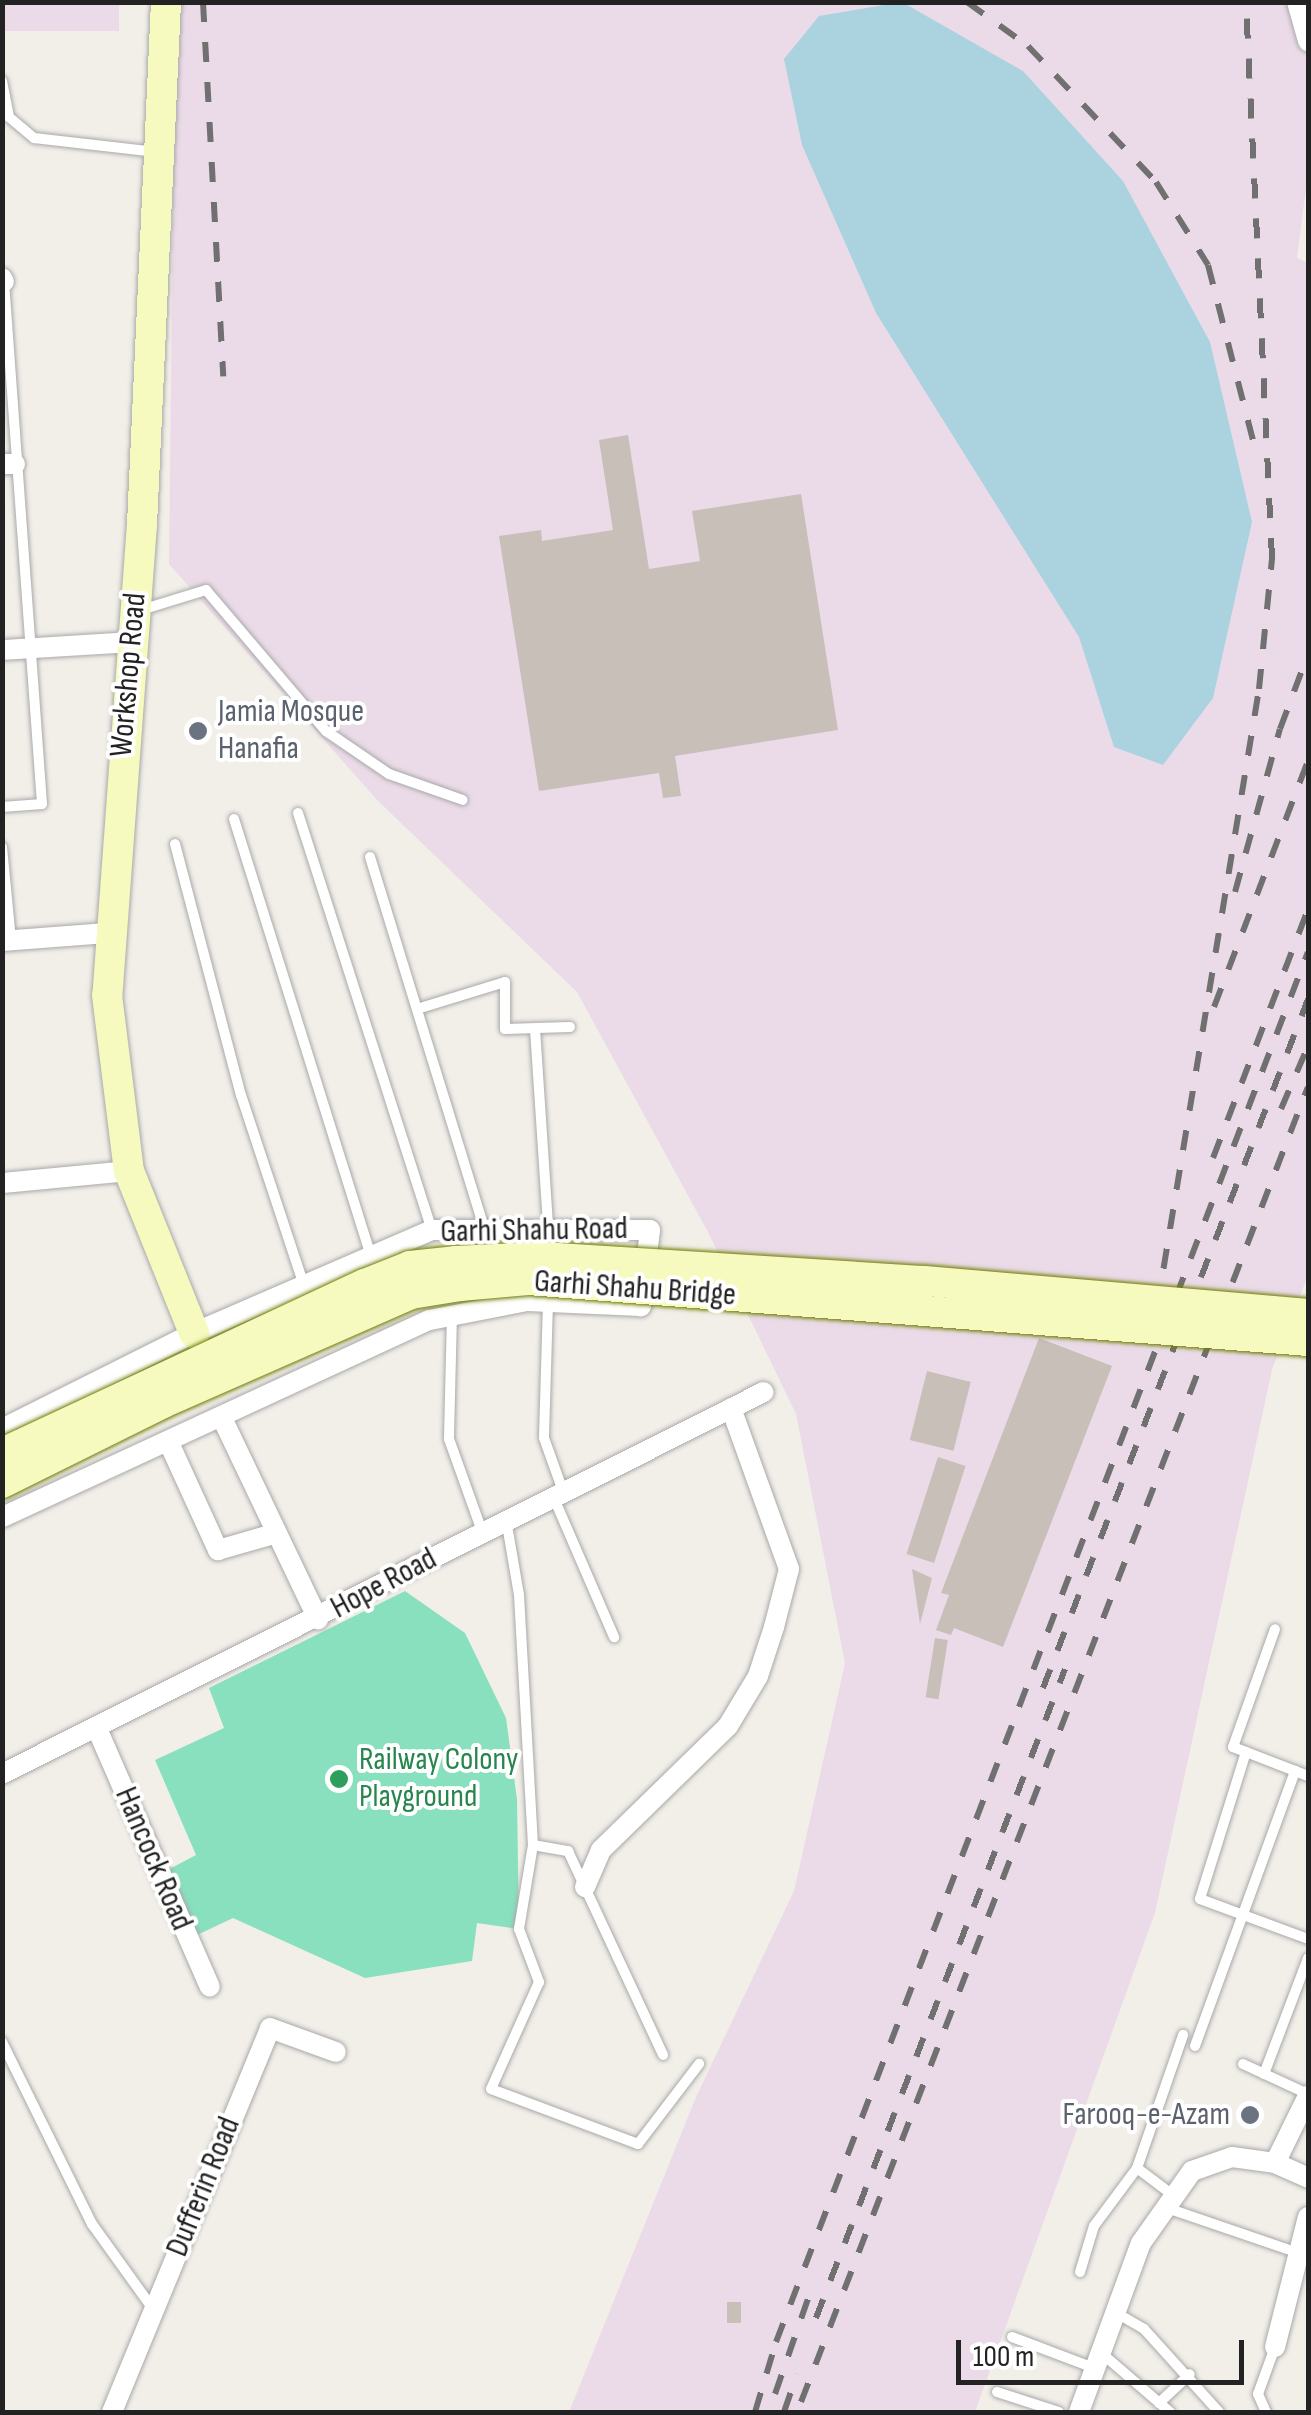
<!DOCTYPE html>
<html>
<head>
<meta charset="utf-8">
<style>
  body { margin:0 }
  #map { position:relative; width:1311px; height:2415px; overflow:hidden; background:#f2efe9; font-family:"Sofia Sans Condensed",sans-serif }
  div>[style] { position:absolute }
  .industrial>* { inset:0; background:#ebdbe8; transform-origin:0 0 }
  .pitch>* { inset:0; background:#88e0be }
  .water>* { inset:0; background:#aad3df }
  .building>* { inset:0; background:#c7bfb8; transform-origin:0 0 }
  .roads { filter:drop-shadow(0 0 2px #a9a9a9) drop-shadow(0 0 2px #a9a9a9) }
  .service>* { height:10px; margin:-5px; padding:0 5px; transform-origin:5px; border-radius:5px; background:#fff }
  .minor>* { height:20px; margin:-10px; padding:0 10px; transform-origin:10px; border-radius:10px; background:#fff }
  .secondary>* { height:30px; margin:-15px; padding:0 15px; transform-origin:15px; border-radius:15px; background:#f7fabf }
  .rail>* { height:6px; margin-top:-3px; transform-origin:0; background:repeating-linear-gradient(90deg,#707070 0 20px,transparent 0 40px) }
  .bridges { filter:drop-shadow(0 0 2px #707d05) drop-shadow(0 0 2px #707d05) }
  .secondary-bridge>* { height:30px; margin:-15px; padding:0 15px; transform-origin:15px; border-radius:15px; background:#f7fabf }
  .dots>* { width:28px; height:28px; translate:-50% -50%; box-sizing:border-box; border:5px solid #fff; border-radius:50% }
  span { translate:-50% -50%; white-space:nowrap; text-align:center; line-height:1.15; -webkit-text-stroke:8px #fff; paint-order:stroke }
  .street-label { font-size:32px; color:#222 }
  .worship-label { font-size:32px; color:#5b616d }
  .left { translate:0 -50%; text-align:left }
  .right { translate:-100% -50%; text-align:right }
  .leisure-label { font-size:32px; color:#27864d }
  .frame { position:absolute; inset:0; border:5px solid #222; pointer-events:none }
  .scale { position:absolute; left:956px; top:2340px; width:288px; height:45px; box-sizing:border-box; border:5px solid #222; border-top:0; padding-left:12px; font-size:30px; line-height:35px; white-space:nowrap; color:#222; -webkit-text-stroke:8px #fff; paint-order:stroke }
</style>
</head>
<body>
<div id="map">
  <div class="industrial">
    <i style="left:3px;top:2px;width:116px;height:29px"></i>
    <i style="clip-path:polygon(175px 3px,1308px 3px,1308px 173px,1297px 258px,1308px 263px,1308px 1275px,1272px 1370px,1155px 1913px,975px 2412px,569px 2412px,696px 2097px,794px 1891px,845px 1663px,796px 1414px,709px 1234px,577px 992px,376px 799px,169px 564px)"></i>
  </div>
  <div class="pitch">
    <i style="clip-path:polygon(405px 1591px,465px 1633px,506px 1718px,517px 1799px,519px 1929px,477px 1923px,472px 1961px,365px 1978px,233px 1918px,193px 1937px,164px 1872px,196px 1855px,155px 1760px,224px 1728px,209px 1688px)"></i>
  </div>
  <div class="water">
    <i style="clip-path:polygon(902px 2px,1023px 71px,1123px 181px,1210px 342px,1252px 522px,1213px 698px,1163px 765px,1114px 747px,1079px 637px,876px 313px,802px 145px,784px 59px,819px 16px)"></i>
  </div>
  <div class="building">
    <i style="clip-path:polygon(628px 435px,649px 569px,700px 561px,692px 511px,801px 494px,838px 730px,675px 756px,681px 796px,663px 798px,659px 773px,539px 791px,499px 536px,541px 530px,542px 541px,613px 530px,599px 440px)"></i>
    <i style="clip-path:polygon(1039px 1338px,1112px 1366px,1003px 1647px,954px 1628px,951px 1635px,936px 1630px,949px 1595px,941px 1593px)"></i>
    <i style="left:927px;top:1371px;width:45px;height:71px;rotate:14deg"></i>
    <i style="left:938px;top:1457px;width:29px;height:102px;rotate:18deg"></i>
    <i style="clip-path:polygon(912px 1569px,932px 1578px,920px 1624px)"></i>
    <i style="left:935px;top:1638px;width:13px;height:60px;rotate:9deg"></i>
    <i style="left:727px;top:2302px;width:14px;height:21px"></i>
  </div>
  <div class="roads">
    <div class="service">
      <i style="left:2px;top:81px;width:37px;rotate:79deg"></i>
      <i style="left:9px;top:117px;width:33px;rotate:40deg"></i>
      <i style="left:34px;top:138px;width:123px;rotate:6.5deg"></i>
      <i style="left:141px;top:610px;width:68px;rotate:-17.1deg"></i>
      <i style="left:206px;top:590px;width:185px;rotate:49.6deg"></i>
      <i style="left:326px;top:731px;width:76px;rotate:34.3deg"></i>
      <i style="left:389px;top:774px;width:78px;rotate:19.4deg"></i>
      <i style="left:2px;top:807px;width:40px;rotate:-4.3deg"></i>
      <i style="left:42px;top:804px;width:523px;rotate:-94.16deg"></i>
      <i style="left:298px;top:813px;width:438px;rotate:72.2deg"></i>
      <i style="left:234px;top:819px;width:458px;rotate:72.6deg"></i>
      <i style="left:175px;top:844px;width:260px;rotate:75.3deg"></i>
      <i style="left:241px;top:1095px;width:200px;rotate:71.7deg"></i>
      <i style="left:2px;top:847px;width:93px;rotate:84.5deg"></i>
      <i style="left:370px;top:857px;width:388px;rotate:72.9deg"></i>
      <i style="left:417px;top:1009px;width:92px;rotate:-17.1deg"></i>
      <i style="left:505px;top:982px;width:47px;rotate:90deg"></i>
      <i style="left:505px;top:1029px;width:65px;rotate:-1.8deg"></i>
      <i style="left:535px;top:1029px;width:198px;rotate:86.2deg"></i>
      <i style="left:548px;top:1302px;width:136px;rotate:91.7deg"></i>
      <i style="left:544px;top:1438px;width:56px;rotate:70.3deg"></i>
      <i style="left:452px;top:1314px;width:125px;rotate:91.4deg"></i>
      <i style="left:449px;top:1439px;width:98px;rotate:70.3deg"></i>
      <i style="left:553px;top:1496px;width:154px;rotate:66.6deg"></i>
      <i style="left:506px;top:1519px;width:77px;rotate:80.3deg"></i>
      <i style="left:519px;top:1595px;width:250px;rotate:86.8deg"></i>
      <i style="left:533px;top:1845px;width:36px;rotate:10deg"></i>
      <i style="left:568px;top:1851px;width:225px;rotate:65deg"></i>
      <i style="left:1246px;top:1752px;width:14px;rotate:-159deg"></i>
      <i style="left:1233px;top:1747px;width:125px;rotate:-70.4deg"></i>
      <i style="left:1308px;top:1776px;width:66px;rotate:-158.8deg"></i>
      <i style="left:1246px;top:1752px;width:154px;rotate:107.4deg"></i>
      <i style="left:1200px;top:1899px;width:115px;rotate:20.3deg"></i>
      <i style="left:533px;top:1845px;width:85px;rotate:99.5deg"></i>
      <i style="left:519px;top:1929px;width:57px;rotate:69.3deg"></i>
      <i style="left:539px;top:1982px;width:117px;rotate:114.2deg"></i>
      <i style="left:491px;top:2089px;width:157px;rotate:20.5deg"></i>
      <i style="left:638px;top:2144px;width:101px;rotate:-52.7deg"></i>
      <i style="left:2px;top:2042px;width:203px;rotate:63.7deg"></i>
      <i style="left:92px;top:2224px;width:105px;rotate:54.3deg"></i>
      <i style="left:1195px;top:2046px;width:293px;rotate:-70deg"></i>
      <i style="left:1243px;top:2064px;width:72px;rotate:24.8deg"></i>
      <i style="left:1264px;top:2074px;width:124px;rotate:-69.2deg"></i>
      <i style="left:1174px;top:2196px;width:46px;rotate:-142.9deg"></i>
      <i style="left:1137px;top:2168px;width:141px;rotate:-70.9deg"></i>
      <i style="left:1167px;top:2208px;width:127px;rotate:18.9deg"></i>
      <i style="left:1080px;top:2272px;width:48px;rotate:-73.1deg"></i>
      <i style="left:1094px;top:2226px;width:72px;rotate:-53.4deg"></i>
      <i style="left:1113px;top:2311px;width:36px;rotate:30deg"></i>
      <i style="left:1144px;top:2329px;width:112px;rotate:47.9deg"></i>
      <i style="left:1012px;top:2337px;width:88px;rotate:20.7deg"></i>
      <i style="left:1099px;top:2351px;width:94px;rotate:40.7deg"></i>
      <i style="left:997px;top:2392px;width:65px;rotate:17.9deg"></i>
      <i style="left:1159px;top:2403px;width:42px;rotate:-43.1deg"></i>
      <i style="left:1266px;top:2412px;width:20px;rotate:-114deg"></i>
      <i style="left:1258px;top:2394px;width:50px;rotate:-70.1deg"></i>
    </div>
    <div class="minor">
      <i style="left:1297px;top:2px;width:41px;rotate:74.2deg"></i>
      <i style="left:2px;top:278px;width:4px;rotate:63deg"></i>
      <i style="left:2px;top:464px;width:13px"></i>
      <i style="left:2px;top:650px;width:129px;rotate:-3.5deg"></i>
      <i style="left:2px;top:941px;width:105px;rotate:-4.4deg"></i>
      <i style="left:2px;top:1183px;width:128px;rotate:-5.4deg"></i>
      <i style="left:223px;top:1420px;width:221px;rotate:64.5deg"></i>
      <i style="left:2px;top:1429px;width:215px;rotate:-26.6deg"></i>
      <i style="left:194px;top:1333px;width:259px;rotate:-23.4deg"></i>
      <i style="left:432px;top:1230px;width:218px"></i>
      <i style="left:650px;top:1230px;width:77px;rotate:96.8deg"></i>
      <i style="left:641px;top:1306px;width:114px;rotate:-177.5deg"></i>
      <i style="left:527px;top:1301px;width:100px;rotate:169deg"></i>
      <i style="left:429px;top:1320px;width:470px;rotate:155.2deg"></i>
      <i style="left:169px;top:1443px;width:118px;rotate:65.4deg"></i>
      <i style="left:218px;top:1550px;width:61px;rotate:-16.1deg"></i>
      <i style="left:98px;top:1731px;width:279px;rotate:66.4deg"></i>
      <i style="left:2px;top:1774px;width:852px;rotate:-26.63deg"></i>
      <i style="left:585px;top:1887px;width:40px;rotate:-66.6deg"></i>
      <i style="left:601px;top:1850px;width:177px;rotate:-44.3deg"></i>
      <i style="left:728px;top:1726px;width:58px;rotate:-59deg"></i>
      <i style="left:758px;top:1676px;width:52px;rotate:-71.9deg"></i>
      <i style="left:774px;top:1627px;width:60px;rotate:-75.5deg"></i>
      <i style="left:789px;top:1569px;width:171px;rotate:-109.8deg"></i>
      <i style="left:1275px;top:2163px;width:75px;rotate:-63.8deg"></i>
      <i style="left:1275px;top:2347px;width:134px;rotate:-75.8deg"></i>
      <i style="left:112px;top:2412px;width:415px;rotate:-67.6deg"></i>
      <i style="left:270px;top:2028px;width:70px;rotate:20deg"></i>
      <i style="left:1079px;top:2412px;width:180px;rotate:-69.9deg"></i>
      <i style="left:1141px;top:2243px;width:88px;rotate:-54.7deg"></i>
      <i style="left:1192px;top:2171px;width:42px;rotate:-19.3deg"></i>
      <i style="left:1232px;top:2157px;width:43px;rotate:7.9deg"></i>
      <i style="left:1275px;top:2163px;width:36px;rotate:24deg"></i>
    </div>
    <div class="secondary">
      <i style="left:166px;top:2px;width:523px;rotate:92.63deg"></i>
      <i style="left:142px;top:524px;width:472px;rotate:94.2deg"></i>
      <i style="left:107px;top:995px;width:177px;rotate:82.9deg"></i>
      <i style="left:129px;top:1171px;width:175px;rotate:68.1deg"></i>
    </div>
  </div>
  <div class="rail">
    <i style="left:203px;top:2px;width:375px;rotate:86.9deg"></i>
    <i style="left:967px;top:2px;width:75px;rotate:35.8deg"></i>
    <i style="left:1028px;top:46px;width:187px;rotate:46.7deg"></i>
    <i style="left:1156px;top:182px;width:98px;rotate:57.9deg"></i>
    <i style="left:1208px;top:265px;width:185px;rotate:75.6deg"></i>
    <i style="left:1235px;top:892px;width:169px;rotate:-74.6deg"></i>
    <i style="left:1280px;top:729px;width:80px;rotate:-69.5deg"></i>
    <i style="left:1214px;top:1007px;width:263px;rotate:-69.1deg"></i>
    <i style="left:1281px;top:1109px;width:69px;rotate:-66.8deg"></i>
    <i style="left:1213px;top:1158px;width:267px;rotate:-69.1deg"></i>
    <i style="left:1157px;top:1308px;width:627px;rotate:-80.64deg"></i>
    <i style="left:1259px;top:689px;width:132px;rotate:-84.3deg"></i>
    <i style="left:1272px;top:558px;width:557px;rotate:-92.68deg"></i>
    <i style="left:1043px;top:1688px;width:738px;rotate:-68.96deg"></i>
    <i style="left:816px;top:2318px;width:695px;rotate:-69.01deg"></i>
    <i style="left:775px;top:2394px;width:110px;rotate:-70.9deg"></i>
    <i style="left:801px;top:2402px;width:1409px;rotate:-68.92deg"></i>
    <i style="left:755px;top:2412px;width:73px;rotate:-73.3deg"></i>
    <i style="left:776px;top:2342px;width:1488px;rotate:-69.06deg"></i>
    <i style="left:784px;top:2412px;width:40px;rotate:-71.1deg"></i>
  </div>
  <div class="bridges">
    <div class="secondary-bridge">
      <i style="left:2px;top:1453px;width:400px;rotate:-25deg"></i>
      <i style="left:365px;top:1284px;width:48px;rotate:-21.8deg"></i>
      <i style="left:410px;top:1266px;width:45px;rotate:-6.3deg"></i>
      <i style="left:455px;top:1261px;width:86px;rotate:-2.7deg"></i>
      <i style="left:541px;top:1257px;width:385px;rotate:3.6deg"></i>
      <i style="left:925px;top:1281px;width:384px;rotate:4.9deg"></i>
      <i style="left:2px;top:1483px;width:180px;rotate:-26.4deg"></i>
      <i style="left:163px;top:1403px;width:271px;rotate:-23.7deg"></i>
      <i style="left:411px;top:1294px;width:50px;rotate:-9.3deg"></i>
      <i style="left:460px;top:1286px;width:68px;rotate:-5deg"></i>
      <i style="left:528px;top:1280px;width:782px;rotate:4.47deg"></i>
    </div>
  </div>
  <div class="dots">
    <i style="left:198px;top:731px;background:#6b7280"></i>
    <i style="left:339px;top:1779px;background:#2e9e5b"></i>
    <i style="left:1250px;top:2115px;background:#6b7280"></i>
  </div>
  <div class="street-label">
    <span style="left:129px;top:675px;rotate:-85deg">Workshop Road</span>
    <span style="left:534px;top:1231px;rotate:-1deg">Garhi Shahu Road</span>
    <span style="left:635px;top:1289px;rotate:4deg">Garhi Shahu Bridge</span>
    <span style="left:384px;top:1584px;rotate:-28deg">Hope Road</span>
    <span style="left:153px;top:1859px;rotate:67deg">Hancock Road</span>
    <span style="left:204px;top:2187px;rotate:-68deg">Dufferin Road</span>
  </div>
  <div class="worship-label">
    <span class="left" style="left:218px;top:731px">Jamia Mosque<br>Hanafia</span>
    <span class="right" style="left:1230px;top:2115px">Farooq-e-Azam</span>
  </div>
  <div class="leisure-label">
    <span class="left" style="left:359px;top:1779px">Railway Colony<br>Playground</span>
  </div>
  <div class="frame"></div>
  <div class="scale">100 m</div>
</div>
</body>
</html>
